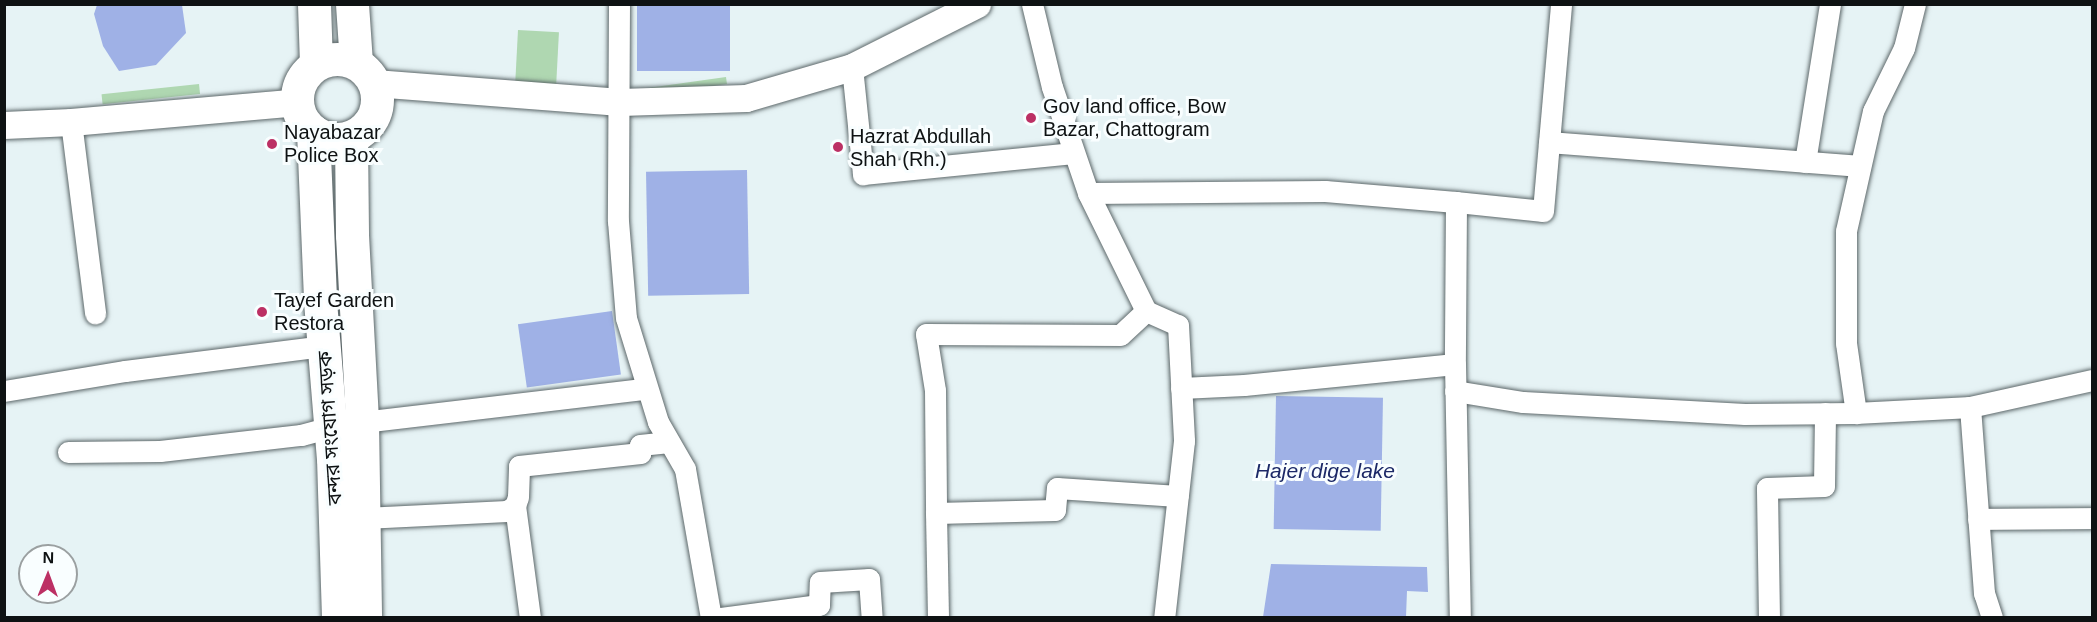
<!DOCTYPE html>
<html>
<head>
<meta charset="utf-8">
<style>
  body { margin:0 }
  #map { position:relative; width:2097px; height:622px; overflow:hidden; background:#e6f3f5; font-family:Arial,"Noto Sans Bengali",sans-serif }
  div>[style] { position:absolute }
  .green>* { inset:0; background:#afd7b1; transform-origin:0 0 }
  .water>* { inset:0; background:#9fb1e6; transform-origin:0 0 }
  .roads { filter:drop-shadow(0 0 2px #5d686a) drop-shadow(0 0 2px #5d686a) }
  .minor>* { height:21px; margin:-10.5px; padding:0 10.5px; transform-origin:10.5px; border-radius:10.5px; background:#fff }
  .tertiary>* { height:27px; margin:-13.5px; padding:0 13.5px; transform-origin:13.5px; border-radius:13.5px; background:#fff }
  .trunk>* { height:33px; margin:-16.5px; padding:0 16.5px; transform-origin:16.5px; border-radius:16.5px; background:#fff }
  .trunk>.ring { margin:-16.5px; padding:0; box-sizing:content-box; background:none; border:33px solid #fff; border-radius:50% }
  .dots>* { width:16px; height:16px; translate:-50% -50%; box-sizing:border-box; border:3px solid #f9feff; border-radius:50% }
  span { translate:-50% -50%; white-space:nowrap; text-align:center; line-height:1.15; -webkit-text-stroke:6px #f9feff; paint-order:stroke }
  .poi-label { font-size:20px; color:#0e1213 }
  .left { translate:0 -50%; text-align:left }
  .street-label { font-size:20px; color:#0e1213 }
  .water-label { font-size:21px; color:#1c2967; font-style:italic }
  .frame { position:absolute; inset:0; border:6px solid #0e1213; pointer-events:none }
  .north { position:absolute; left:18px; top:544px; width:60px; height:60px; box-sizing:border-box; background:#f9feff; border:2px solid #9ba0a1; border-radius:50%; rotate:1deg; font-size:16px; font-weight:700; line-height:24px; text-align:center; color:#0e1213 }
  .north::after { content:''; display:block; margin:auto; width:21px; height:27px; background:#bc3064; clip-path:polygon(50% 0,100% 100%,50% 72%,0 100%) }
</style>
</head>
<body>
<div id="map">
  <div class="green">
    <i style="left:518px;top:30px;width:41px;height:55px;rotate:3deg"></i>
    <i style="left:726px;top:77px;width:7px;height:79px;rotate:82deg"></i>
    <i style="left:199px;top:84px;width:10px;height:98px;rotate:84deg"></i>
  </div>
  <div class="water">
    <i style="clip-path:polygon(97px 5px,182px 5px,186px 33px,156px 65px,119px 71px,103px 46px,94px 14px)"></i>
    <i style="left:637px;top:5px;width:93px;height:66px"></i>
    <i style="left:747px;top:170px;width:124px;height:101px;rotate:89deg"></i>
    <i style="left:612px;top:311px;width:64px;height:95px;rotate:82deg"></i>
    <i style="left:1276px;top:396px;width:107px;height:133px;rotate:1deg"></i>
    <i style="clip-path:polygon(1271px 564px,1427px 567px,1428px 592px,1407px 591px,1406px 617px,1263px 617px)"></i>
  </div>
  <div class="roads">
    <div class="minor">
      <i style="left:619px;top:4px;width:217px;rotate:90.3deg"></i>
      <i style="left:618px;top:221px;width:97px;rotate:85.3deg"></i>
      <i style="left:626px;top:318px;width:109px;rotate:72.9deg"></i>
      <i style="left:658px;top:422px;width:54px;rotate:60.1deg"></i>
      <i style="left:685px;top:469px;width:151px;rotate:80.1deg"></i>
      <i style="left:1032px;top:4px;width:85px;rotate:76.5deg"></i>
      <i style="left:1052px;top:87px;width:112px;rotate:71.2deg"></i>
      <i style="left:1088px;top:193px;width:131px;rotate:63.8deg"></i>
      <i style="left:1146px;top:311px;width:35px;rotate:24deg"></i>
      <i style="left:1178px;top:325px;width:116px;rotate:87deg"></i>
      <i style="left:1184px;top:441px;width:178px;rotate:96.4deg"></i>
      <i style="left:1915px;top:4px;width:45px;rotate:104deg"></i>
      <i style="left:1904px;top:48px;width:70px;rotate:116.2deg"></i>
      <i style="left:1873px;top:111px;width:123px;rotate:102.7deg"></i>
      <i style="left:1846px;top:231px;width:112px;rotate:90deg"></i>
      <i style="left:1846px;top:343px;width:71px;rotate:81.9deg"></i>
      <i style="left:1856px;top:413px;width:114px;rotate:-3deg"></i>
      <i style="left:1970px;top:407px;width:187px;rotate:85.7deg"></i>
      <i style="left:1984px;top:593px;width:26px;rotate:72deg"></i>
      <i style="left:852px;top:67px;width:108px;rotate:84.1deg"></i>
      <i style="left:863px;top:174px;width:211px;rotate:-5.7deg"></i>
      <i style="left:71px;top:122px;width:193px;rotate:82.8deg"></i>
      <i style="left:1549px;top:142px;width:312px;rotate:4.4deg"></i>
      <i style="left:1805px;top:162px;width:160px;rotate:-81deg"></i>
      <i style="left:1088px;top:193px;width:237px;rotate:-0.5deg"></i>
      <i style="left:1325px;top:191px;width:131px;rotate:4.8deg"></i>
      <i style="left:1456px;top:202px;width:162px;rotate:90.4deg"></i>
      <i style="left:1455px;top:364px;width:254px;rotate:88.9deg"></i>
      <i style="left:1456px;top:202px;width:87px;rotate:5.9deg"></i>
      <i style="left:1543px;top:211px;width:208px;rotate:-85deg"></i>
      <i style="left:1146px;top:311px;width:35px;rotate:137deg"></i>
      <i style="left:1120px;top:335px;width:194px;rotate:-179.7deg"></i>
      <i style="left:926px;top:334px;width:57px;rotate:80.9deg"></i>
      <i style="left:935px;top:390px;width:123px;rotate:89.5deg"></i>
      <i style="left:936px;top:513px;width:119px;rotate:-1.4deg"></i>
      <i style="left:1055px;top:510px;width:22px;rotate:-85deg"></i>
      <i style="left:1057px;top:488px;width:121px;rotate:3.8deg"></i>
      <i style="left:1181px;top:388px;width:63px;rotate:-2.7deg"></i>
      <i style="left:1244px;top:385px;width:212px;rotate:-5.7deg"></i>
      <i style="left:4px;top:391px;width:123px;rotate:-9.4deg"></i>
      <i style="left:125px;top:371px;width:201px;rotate:-7.2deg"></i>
      <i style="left:1455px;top:391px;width:69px;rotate:9.2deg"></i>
      <i style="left:1523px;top:402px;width:222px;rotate:3.1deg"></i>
      <i style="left:1745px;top:414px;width:111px;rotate:-0.5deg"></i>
      <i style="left:1970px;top:407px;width:125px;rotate:-12.5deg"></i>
      <i style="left:362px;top:422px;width:285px;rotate:-6.7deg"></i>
      <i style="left:68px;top:452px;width:92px;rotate:-0.6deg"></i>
      <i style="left:160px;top:451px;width:142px;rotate:-6.5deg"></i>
      <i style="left:301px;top:435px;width:30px;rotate:-15deg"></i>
      <i style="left:936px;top:513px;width:105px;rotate:88.9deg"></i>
      <i style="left:364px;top:518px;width:143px;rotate:-2.8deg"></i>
      <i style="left:507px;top:511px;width:9px;rotate:-32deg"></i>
      <i style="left:1978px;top:519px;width:114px;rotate:-0.5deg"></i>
      <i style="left:530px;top:618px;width:113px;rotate:-97.6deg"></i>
      <i style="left:515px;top:506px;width:9px;rotate:-72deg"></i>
      <i style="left:518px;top:497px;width:31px;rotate:-88deg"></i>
      <i style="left:519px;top:466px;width:122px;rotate:-6.1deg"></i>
      <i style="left:640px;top:453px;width:8px;rotate:-90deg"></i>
      <i style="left:640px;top:445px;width:29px;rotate:-6deg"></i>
      <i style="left:721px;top:618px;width:99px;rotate:-7.6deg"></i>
      <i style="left:819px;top:605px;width:23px;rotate:-88deg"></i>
      <i style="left:820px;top:582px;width:49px;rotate:-3.5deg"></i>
      <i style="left:869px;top:579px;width:39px;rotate:86deg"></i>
      <i style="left:1769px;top:618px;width:130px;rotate:-90.9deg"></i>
      <i style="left:1767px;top:488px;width:57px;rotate:-2deg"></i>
      <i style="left:1824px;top:486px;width:73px;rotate:-89.2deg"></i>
    </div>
    <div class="tertiary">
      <i style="left:374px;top:83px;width:247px;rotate:4.4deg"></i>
      <i style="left:620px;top:102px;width:126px;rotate:-1.8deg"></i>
      <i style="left:746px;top:98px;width:110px;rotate:-16.3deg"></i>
      <i style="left:852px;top:67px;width:140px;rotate:-26.7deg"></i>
      <i style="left:4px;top:125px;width:67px;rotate:-2.6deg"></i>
      <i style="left:71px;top:122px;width:228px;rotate:-5deg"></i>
    </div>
    <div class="trunk">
      <i style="left:314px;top:4px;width:59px;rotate:88.1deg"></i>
      <i style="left:352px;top:4px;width:59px;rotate:86.1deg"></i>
      <i class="ring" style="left:297px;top:59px;width:47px;height:47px"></i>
      <i style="left:313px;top:131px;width:170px;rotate:87.6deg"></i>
      <i style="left:320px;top:301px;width:158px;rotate:85.3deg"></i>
      <i style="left:333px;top:458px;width:160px;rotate:88.2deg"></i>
      <i style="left:351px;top:137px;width:98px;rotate:89.4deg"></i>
      <i style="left:352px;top:235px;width:187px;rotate:86.9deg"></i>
      <i style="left:362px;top:422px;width:196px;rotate:89.1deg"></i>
    </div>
  </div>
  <div class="dots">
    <i style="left:1031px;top:118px;background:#bc3064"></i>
    <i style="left:272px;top:144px;background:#bc3064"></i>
    <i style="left:838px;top:147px;background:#bc3064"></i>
    <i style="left:262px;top:312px;background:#bc3064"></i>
  </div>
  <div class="poi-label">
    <span class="left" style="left:1043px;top:118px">Gov land office, Bow<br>Bazar, Chattogram</span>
    <span class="left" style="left:284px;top:144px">Nayabazar<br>Police Box</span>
    <span class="left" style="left:850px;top:148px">Hazrat Abdullah<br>Shah (Rh.)</span>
    <span class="left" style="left:274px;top:312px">Tayef Garden<br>Restora</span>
  </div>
  <div class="street-label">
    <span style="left:330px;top:428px;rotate:-94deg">বন্দর সংযোগ সড়ক</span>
  </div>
  <div class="water-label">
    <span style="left:1325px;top:471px">Hajer dige lake</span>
  </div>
  <div class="frame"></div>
  <div class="north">N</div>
</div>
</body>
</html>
